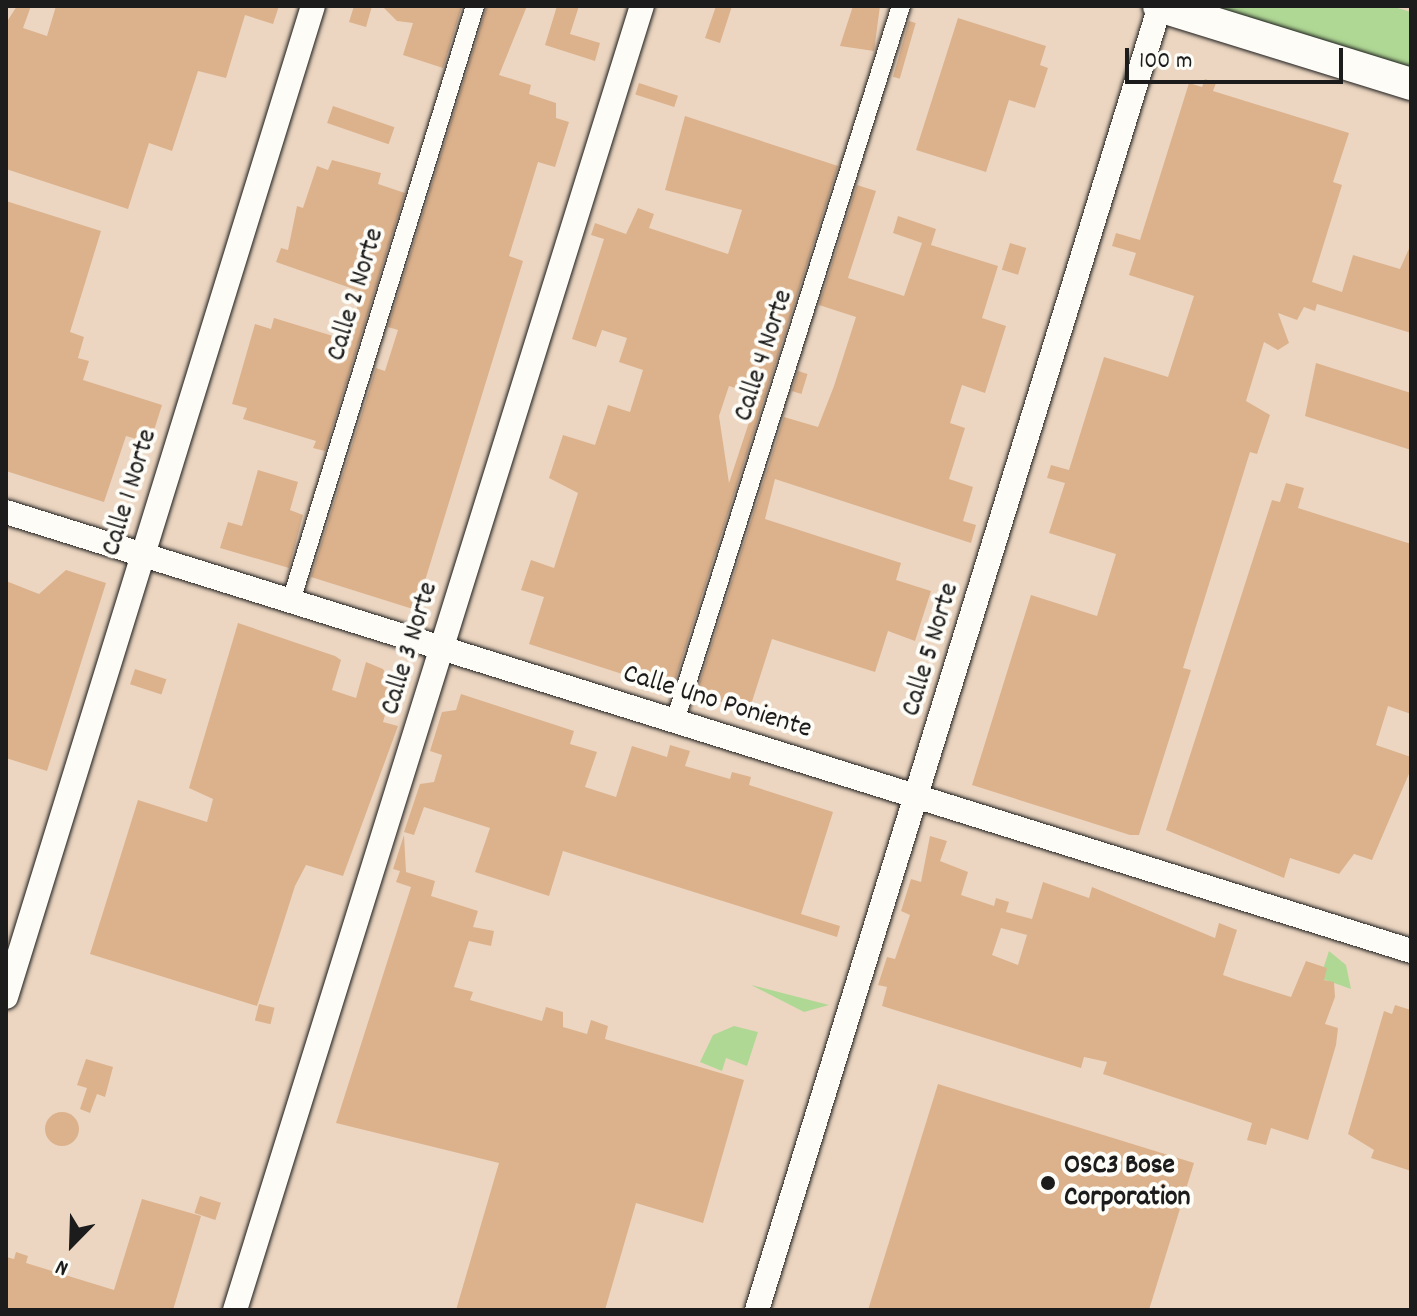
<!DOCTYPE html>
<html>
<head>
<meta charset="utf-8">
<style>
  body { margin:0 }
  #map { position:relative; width:1417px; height:1316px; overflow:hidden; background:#f3e6d7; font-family:Dekko,sans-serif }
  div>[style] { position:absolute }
  .built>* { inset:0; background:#ecd6c1; transform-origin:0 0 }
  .green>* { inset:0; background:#b0d895 }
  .building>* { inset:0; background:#dcb28d; transform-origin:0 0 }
  .round { border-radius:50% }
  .roads { filter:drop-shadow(0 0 2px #1c1c1c) drop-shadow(0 0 2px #1c1c1c) }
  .street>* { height:18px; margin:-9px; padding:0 9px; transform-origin:9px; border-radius:9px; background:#fdfcf7 }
  .secondary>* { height:24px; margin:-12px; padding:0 12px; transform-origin:12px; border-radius:12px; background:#fdfcf7 }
  .highway>* { height:32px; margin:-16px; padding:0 16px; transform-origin:16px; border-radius:16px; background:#fdfcf7 }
  .dots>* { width:22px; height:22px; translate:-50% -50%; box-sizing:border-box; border:4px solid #fdfcf7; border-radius:50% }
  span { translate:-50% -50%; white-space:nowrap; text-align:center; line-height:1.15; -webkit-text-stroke:8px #fdfcf7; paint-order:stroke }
  .street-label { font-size:28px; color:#1c1c1c }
  .poi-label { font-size:28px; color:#1c1c1c; font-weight:700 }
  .left { translate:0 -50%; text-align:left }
  .frame { position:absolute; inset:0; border:8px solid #1c1c1c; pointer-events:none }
  .north { position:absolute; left:32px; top:1204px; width:80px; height:80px; -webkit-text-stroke:6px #fdfcf7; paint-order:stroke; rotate:203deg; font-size:22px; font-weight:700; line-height:32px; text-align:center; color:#1c1c1c }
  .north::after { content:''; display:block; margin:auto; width:28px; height:36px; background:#1c1c1c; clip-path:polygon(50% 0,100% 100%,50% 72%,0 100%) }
  .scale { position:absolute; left:1125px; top:48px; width:218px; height:36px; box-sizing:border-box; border:4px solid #1c1c1c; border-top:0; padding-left:10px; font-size:24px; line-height:28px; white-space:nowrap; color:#1c1c1c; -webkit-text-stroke:6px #fdfcf7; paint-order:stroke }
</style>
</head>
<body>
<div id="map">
  <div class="built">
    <i style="left:6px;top:6px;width:1405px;height:1304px"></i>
  </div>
  <div class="green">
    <i style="clip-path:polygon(1199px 6px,1391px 6px,1411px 12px,1411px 72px)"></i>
    <i style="clip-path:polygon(1329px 951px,1346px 965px,1351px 989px,1320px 978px)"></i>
    <i style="clip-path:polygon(751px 985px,829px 1005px,804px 1012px)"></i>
    <i style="clip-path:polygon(734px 1026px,758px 1032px,747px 1066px,726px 1058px,722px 1071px,700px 1062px,713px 1035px)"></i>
  </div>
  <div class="building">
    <i style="clip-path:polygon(17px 6px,31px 6px,23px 28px,47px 36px,56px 6px,279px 6px,273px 24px,245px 15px,226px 78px,198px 71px,172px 151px,149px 143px,128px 209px,6px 169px,6px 23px)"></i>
    <i style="clip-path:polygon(354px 6px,372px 6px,366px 27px,349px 22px)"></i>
    <i style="clip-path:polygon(382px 6px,462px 6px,443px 68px,403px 55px,413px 23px,397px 21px)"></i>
    <i style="clip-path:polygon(487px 6px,527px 6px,499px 75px,531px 85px,529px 94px,556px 103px,556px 118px,569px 122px,555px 167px,538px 162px,509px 256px,523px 261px,416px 610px,311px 577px,376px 368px,385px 371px,398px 330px,388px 327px)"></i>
    <i style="clip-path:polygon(557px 6px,579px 6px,570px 34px,600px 43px,595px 61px,545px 45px)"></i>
    <i style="clip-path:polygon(716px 6px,732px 6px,720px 43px,705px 38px)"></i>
    <i style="clip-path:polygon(853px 6px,880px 6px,874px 51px,840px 46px)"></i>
    <i style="clip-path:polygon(958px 18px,1046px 46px,1040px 65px,1048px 68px,1035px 108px,1009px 100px,986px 172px,916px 150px)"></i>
    <i style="left:909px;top:21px;width:7px;height:58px;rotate:16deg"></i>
    <i style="clip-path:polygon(1205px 79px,1216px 83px,1213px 91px,1349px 133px,1333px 182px,1342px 185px,1312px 282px,1342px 292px,1353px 255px,1400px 269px,1411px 244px,1411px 333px,1317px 304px,1315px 311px,1304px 307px,1297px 320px,1278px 313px,1289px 343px,1278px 350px,1264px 342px,1246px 401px,1270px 415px,1257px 454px,1250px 452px,1183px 668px,1191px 670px,1139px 835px,1130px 835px,972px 785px,1031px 595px,1097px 616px,1116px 554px,1049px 533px,1065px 483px,1047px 478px,1051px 465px,1069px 470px,1104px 357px,1168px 377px,1194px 296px,1129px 275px,1136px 253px,1112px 246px,1116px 233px,1140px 240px,1189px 83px,1202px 87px)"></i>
    <i style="left:639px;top:83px;width:41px;height:12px;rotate:18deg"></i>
    <i style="left:333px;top:106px;width:65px;height:18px;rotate:19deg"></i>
    <i style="clip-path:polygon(evenodd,685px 116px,838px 166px,672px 690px,529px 644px,544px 597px,521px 590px,531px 560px,554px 568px,578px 493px,549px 478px,563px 435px,595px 445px,608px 405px,630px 412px,643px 370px,619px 362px,627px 338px,602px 330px,596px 347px,572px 339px,604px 239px,591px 235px,595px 223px,626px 234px,638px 208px,654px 214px,649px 228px,728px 254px,742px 210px,665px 190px,685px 116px,729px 386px,758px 395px,729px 483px,719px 416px,729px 386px)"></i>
    <i style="clip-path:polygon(332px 160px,381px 173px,378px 184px,405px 193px,325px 451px,313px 448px,316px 441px,243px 419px,247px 408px,232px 404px,255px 324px,271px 329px,274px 318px,346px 340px,362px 292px,276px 262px,281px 248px,288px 250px,297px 206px,303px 208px,317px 166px,328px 170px)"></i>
    <i style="clip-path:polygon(857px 185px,876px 191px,848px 278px,904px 296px,922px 243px,893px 233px,898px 216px,936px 229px,931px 245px,998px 266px,982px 318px,1006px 326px,985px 393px,962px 385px,950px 423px,965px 428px,949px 479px,973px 487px,963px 521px,976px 525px,971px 543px,775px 479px,765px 519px,901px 563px,896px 580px,931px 591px,915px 641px,888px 631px,875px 672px,772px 639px,749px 711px,696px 694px,784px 417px,818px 427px,834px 386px,856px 317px,819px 305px)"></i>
    <i style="clip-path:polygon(6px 201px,101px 231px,70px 332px,84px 337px,78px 358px,89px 361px,83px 380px,162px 405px,150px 443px,126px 436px,104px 502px,6px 471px)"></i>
    <i style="left:1010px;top:243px;width:17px;height:28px;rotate:17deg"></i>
    <i style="clip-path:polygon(1316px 363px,1411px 393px,1411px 450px,1305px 416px)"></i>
    <i style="left:798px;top:371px;width:10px;height:21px;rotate:17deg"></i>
    <i style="clip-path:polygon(258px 470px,298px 482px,290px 510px,303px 515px,289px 568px,220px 548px,228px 522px,242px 526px)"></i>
    <i style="clip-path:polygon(1286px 483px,1304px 488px,1298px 508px,1411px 544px,1411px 714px,1388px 706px,1376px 745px,1411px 757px,1411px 769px,1372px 860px,1354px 854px,1339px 874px,1290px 858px,1284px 878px,1166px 830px,1272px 500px,1280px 502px)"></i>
    <i style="clip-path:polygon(66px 570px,106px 583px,47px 771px,6px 758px,6px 581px,39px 594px)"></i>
    <i style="clip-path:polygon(238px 623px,335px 656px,341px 660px,332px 690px,356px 698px,366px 662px,383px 669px,393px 687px,383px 722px,398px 726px,343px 876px,306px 865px,295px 886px,257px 1006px,90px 954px,138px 800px,207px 822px,213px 799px,189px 788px)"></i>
    <i style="left:135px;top:669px;width:33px;height:16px;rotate:18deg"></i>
    <i style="clip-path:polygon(461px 694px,574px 731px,570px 744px,597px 752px,585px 787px,616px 797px,632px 746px,667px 757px,670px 745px,690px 751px,685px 766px,730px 779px,732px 772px,751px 777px,749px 785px,833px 812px,801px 914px,840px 926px,837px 937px,563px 851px,549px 896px,475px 872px,490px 828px,424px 807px,414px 835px,404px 832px,420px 784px,434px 782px,442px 755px,430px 751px,442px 712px,456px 710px)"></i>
    <i style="clip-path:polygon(404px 835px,406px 872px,435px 881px,431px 896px,478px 911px,473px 927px,494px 931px,491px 946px,469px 941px,454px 987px,473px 992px,470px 1000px,542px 1021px,546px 1007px,563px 1012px,563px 1027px,587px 1034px,591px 1020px,608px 1026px,605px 1039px,744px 1080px,703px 1223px,636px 1203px,605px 1310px,456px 1310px,499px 1163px,336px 1123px,411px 887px,396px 882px,400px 871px,393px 869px)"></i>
    <i style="clip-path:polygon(evenodd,930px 836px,947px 841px,940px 861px,968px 872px,961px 895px,994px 906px,996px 898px,1009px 902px,1006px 912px,1032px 919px,1043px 882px,1089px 898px,1092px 887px,1215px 938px,1219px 923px,1237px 930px,1223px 975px,1237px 980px,1291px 997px,1306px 961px,1327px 968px,1324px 980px,1334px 982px,1335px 997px,1325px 1024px,1338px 1028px,1336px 1045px,1308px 1140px,1271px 1128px,1266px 1145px,1247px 1140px,1252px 1123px,1103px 1074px,1107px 1062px,1084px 1057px,1081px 1068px,882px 1006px,887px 987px,878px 985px,887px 957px,895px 959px,910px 915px,901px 911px,911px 879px,921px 882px,930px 836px,1001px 928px,1027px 935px,1018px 965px,992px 955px,1001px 928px)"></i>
    <i style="left:259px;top:1004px;width:16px;height:17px;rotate:14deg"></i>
    <i style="clip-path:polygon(1395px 1005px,1411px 1010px,1411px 1171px,1371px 1158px,1374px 1150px,1348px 1134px,1384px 1011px,1392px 1014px)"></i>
    <i style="clip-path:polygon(86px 1059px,113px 1067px,105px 1097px,97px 1094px,90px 1113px,80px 1109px,87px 1088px,77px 1085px)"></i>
    <i style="clip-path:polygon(938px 1084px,1194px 1163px,1149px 1310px,868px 1310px)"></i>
    <i class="round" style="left:45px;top:1112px;width:34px;height:34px"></i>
    <i style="left:200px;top:1196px;width:22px;height:18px;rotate:18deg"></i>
    <i style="clip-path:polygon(142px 1199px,201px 1216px,173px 1310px,6px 1310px,6px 1257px,14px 1259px,16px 1252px,28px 1256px,26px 1263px,114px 1290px)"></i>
  </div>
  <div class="roads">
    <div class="street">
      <i style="left:291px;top:601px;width:623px;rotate:-72.82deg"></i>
      <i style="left:675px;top:721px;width:750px;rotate:-72.46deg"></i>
    </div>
    <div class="secondary">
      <i style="left:6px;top:512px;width:1472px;rotate:17.35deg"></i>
      <i style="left:6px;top:997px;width:1037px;rotate:-72.79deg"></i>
      <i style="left:235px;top:1310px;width:1366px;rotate:-72.67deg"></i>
      <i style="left:757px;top:1310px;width:1365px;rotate:-72.83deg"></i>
    </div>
    <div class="highway">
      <i style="left:1159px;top:6px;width:264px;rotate:17.2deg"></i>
    </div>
  </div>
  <div class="dots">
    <i style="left:1048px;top:1183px;background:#1c1c1c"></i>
  </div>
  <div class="street-label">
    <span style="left:357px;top:295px;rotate:-73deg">Calle 2 Norte</span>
    <span style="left:765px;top:356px;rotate:-72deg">Calle 4 Norte</span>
    <span style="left:131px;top:493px;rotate:-73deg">Calle 1 Norte</span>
    <span style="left:411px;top:649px;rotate:-73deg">Calle 3 Norte</span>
    <span style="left:932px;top:650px;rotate:-73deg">Calle 5 Norte</span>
    <span style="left:717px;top:703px;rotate:17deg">Calle Uno Poniente</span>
  </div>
  <div class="poi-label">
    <span class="left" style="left:1064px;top:1183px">OSC3 Bose<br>Corporation</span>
  </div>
  <div class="frame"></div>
  <div class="north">N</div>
  <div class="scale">100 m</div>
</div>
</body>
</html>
